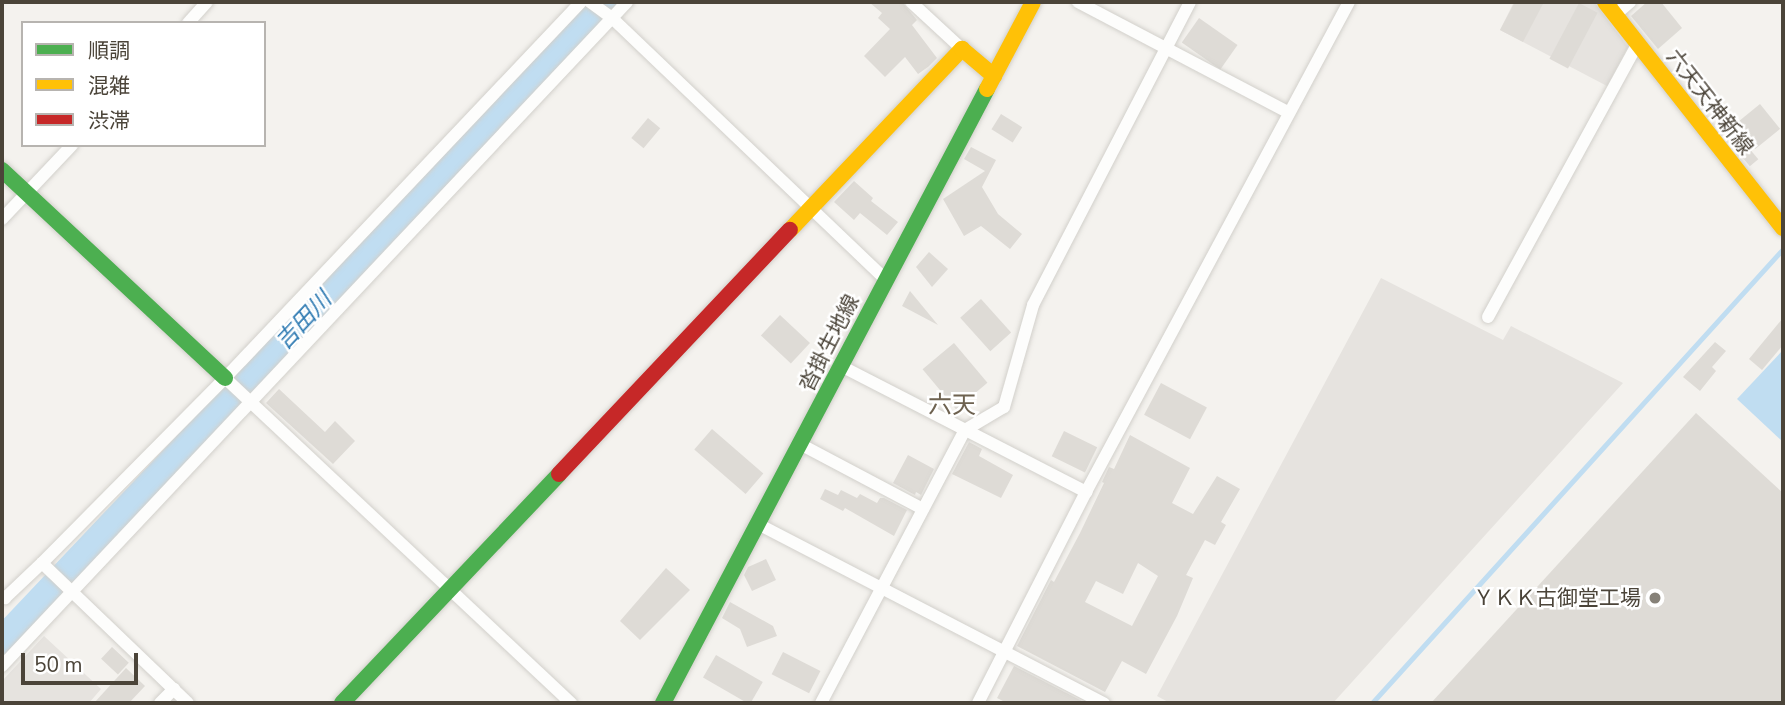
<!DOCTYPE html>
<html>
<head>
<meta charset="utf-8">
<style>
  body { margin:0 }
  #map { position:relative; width:1785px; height:705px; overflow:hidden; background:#f4f2ee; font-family:"Nunito Sans","Noto Sans JP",sans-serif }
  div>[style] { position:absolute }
  .parking>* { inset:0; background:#e6e3df }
  .water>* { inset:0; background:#c0ddf1 }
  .stream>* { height:4.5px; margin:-2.25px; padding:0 2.25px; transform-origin:2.25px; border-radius:2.25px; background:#c0ddf1 }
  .river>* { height:28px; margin:-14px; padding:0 14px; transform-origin:14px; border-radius:14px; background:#c0ddf1 }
  .building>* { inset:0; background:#dedbd6; transform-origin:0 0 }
  .roads { filter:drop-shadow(0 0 2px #d2d0cb) drop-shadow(0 0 2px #d2d0cb) }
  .street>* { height:12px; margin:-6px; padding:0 6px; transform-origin:6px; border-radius:6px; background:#fdfdfc }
  .fast>* { height:16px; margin:-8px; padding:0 8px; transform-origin:8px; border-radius:8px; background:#4caf50 }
  .slow>* { height:16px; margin:-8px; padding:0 8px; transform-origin:8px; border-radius:8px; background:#ffc107 }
  .jam>* { height:16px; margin:-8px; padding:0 8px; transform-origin:8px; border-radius:8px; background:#c62828 }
  .dots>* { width:19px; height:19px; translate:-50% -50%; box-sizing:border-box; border:4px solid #fff; border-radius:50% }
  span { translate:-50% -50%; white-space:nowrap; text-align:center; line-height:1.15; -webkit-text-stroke:5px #fff; paint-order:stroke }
  .street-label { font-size:21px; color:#4b4439 }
  .poi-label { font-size:21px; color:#4b4439 }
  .right { translate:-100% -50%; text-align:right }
  .water-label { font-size:23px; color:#2e7ab2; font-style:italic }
  .quarter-label { font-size:24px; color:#6e6250 }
  .frame { position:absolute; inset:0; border:4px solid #4b4439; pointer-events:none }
  .legend { position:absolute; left:21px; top:21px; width:245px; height:126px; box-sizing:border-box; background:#fff; border:2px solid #b7b4b0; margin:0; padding:9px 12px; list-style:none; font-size:21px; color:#4b4439 }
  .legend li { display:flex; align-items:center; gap:14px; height:35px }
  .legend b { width:35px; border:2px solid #b7b4b0 }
  .scale { position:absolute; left:21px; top:653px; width:117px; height:32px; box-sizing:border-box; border:4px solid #4b4439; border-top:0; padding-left:9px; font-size:21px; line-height:24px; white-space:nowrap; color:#4b4439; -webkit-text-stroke:5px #fff; paint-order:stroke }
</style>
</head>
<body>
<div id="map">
  <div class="parking">
    <i style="clip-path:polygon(1514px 2px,1594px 2px,1628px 47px,1607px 86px,1500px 30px)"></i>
    <i style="clip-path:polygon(1381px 278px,1503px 340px,1511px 326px,1623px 383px,1333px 703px,1170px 703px,1157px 696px)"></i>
    <i style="clip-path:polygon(44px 636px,101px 689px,89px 703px,2px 703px,2px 681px)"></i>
  </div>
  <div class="water">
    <i style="clip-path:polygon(1783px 350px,1783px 442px,1737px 399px)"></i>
  </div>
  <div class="stream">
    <i style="left:1372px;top:703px;width:612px;rotate:-47.85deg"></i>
  </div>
  <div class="river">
    <i style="left:2px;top:641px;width:879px;rotate:-46.61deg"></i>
  </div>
  <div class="building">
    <i style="clip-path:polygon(869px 2px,902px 2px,917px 20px,912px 25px,937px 58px,928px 67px,918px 74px,905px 57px,885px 77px,864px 56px,890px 29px,878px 18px,882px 13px)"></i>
    <i style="clip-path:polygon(1515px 2px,1544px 2px,1523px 42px,1500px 30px)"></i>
    <i style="clip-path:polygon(1647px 2px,1661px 2px,1682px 28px,1658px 49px,1631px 16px)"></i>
    <i style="left:1579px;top:3px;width:21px;height:63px;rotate:28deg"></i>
    <i style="left:1199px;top:18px;width:47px;height:30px;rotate:35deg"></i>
    <i style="left:1760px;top:104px;width:32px;height:32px;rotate:51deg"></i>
    <i style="left:1001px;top:114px;width:25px;height:18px;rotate:32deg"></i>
    <i style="left:648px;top:118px;width:16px;height:26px;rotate:40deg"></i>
    <i style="clip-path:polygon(971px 147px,996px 160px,982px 187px,998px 214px,1022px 234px,1010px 249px,981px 226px,964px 236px,943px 199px,985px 171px,964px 159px)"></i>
    <i style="left:1748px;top:147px;width:16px;height:11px;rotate:50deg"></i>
    <i style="clip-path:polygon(854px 181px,873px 198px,871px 201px,898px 222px,887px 235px,860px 213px,854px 220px,834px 202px)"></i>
    <i style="clip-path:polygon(929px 252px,948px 269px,932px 287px,916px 267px)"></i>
    <i style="clip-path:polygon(910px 291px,938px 325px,902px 306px)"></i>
    <i style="left:981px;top:299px;width:45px;height:28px;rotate:48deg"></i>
    <i style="left:780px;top:315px;width:41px;height:28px;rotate:43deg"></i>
    <i style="clip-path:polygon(1783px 318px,1783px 345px,1762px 370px,1749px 359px)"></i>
    <i style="clip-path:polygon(1715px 342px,1726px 351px,1712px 367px,1716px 371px,1700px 391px,1683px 377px)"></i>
    <i style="left:954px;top:343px;width:52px;height:41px;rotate:50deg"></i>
    <i style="left:1161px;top:383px;width:52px;height:36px;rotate:28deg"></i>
    <i style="clip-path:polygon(279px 389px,325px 432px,335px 421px,355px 441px,333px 464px,266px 403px)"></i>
    <i style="clip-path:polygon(1696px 413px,1783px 493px,1783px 703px,1431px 703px)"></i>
    <i style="left:712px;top:429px;width:68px;height:27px;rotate:41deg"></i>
    <i style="left:1064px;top:431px;width:37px;height:28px;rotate:26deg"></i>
    <i style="clip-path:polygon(evenodd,1130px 435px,1190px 468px,1172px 503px,1193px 514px,1217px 476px,1240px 489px,1221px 522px,1226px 525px,1215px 545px,1205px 540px,1186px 575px,1193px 578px,1177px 616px,1146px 674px,1122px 661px,1105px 692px,1017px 646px,1051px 580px,1054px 582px,1080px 533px,1104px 483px,1102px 482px,1109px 467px,1114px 469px,1130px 435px,1138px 563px,1158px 576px,1132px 626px,1085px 602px,1096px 581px,1123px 594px,1138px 563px)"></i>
    <i style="clip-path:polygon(969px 442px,982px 449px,979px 456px,1013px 475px,1001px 498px,952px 474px)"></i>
    <i style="clip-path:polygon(908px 455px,934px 469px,921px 495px,916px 492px,915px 495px,893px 483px)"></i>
    <i style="clip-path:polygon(825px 489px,838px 495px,841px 490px,857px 498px,860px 494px,877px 503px,880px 498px,884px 498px,907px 510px,894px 536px,845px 508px,843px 511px,820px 499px)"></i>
    <i style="clip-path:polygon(766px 559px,776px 580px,752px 591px,744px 575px,748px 567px)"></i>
    <i style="clip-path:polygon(666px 568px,690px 590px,640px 640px,620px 621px)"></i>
    <i style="clip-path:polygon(730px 602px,773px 626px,777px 636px,747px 647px,740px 629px,722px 618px)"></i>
    <i style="left:112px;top:647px;width:23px;height:16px;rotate:43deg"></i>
    <i style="left:783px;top:652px;width:42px;height:25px;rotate:27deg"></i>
    <i style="left:716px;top:655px;width:54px;height:26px;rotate:30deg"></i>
    <i style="clip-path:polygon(1014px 666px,1082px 701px,1007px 703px,997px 698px)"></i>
    <i style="clip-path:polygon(126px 668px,145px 686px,129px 703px,94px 703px)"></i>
  </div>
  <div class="roads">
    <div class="street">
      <i style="left:590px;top:2px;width:27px;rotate:36deg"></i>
      <i style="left:612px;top:18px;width:379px;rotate:43.7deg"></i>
      <i style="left:911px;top:2px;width:69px;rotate:42.7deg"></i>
      <i style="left:1078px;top:2px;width:238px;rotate:27.7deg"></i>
      <i style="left:1615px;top:15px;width:20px;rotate:-41deg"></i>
      <i style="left:188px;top:23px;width:28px;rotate:-48deg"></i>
      <i style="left:2px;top:219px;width:102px;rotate:-46.6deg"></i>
      <i style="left:1488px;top:317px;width:310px;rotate:-61.3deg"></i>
      <i style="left:841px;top:366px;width:276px;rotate:27.2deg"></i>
      <i style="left:225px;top:378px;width:475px;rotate:43.2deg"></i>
      <i style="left:800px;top:444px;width:139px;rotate:27.9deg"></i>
      <i style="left:758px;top:524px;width:390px;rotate:27.4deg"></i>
      <i style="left:42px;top:563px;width:202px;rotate:43.8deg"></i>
      <i style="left:2px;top:596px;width:4px;rotate:34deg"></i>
      <i style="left:5px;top:598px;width:51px;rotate:-43.4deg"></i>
      <i style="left:42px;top:563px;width:260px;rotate:-45.3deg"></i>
      <i style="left:225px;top:378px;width:518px;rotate:-46.57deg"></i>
      <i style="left:2px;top:666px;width:912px;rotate:-46.73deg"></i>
      <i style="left:160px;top:703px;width:20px;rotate:-45deg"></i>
      <i style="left:821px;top:703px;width:309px;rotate:-62.2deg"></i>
      <i style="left:965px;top:430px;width:45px;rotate:-30.5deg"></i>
      <i style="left:1004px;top:407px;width:106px;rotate:-74.1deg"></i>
      <i style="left:1033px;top:305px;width:341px;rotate:-62.6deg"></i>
      <i style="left:978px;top:703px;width:237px;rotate:-62.9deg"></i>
      <i style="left:1086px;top:492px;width:556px;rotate:-61.78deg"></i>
    </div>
    <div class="fast">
      <i style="left:2px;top:170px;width:305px;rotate:43deg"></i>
      <i style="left:342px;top:703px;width:315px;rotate:-46.5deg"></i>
      <i style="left:663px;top:703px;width:694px;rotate:-62.18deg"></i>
    </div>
    <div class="slow">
      <i style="left:1605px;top:2px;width:288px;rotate:51.8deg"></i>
      <i style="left:987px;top:89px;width:98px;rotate:-62.1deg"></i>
      <i style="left:790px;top:230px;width:250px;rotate:-46.5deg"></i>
      <i style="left:962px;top:49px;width:42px;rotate:40.2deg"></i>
    </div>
    <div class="jam">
      <i style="left:559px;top:474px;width:336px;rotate:-46.6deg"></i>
    </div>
  </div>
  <div class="dots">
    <i style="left:1655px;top:598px;background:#868178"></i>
  </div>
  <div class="street-label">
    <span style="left:1710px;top:102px;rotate:52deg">六天天神新線</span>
    <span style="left:829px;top:343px;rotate:-63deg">沓掛生地線</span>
  </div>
  <div class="poi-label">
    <span class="right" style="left:1641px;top:598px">ＹＫＫ古御堂工場</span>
  </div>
  <div class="water-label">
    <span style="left:304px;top:321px;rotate:-47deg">吉田川</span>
  </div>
  <div class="quarter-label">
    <span style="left:952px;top:406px">六天</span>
  </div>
  <div class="frame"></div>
  <ul class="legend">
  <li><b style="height:9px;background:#4caf50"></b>順調</li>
  <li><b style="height:9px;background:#ffc107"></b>混雑</li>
  <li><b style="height:9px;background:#c62828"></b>渋滞</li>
  </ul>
  <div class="scale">50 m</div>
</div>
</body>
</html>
